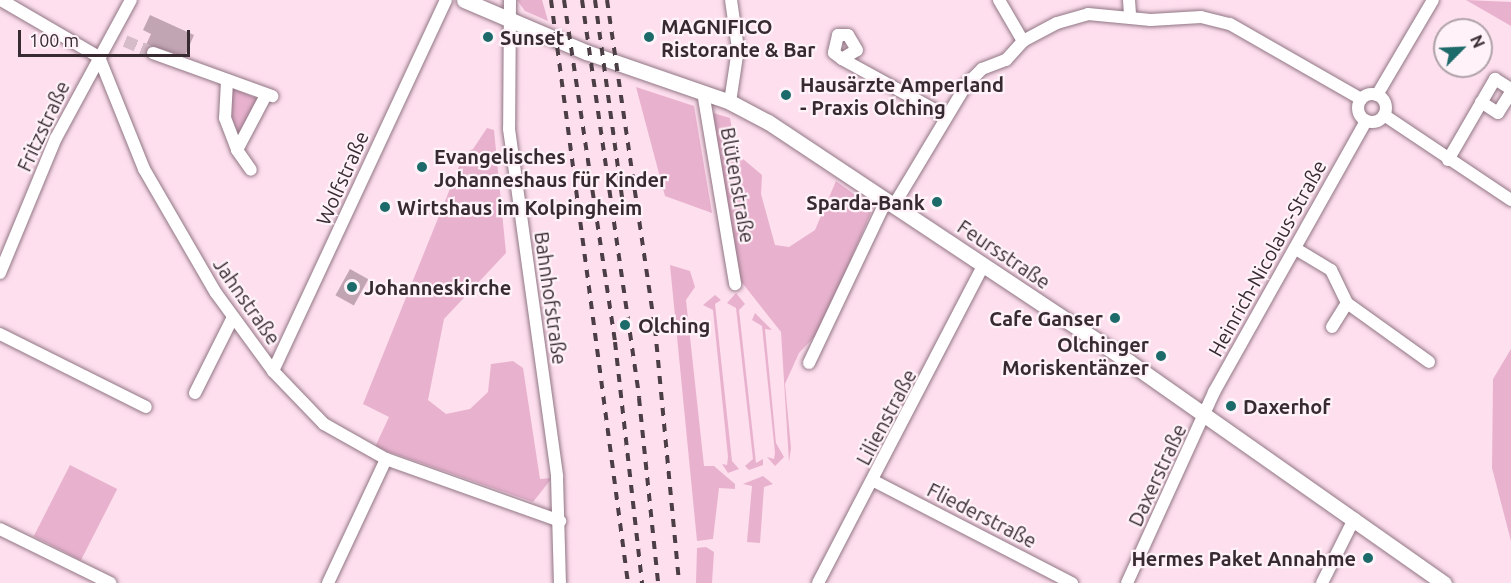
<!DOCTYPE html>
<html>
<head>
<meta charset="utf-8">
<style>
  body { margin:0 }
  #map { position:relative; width:1511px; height:583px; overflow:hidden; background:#fedfee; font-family:Ubuntu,sans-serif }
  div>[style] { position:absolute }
  .green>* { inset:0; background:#e8b2ce; transform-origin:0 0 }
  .building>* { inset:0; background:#c2a5b3; transform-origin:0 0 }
  .minor-tunnel>* { height:12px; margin-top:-6px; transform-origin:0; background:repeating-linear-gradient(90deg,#d6bbc8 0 12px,transparent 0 18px) }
  .roads { filter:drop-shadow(0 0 2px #917684) drop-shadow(0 0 2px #917684) }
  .minor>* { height:12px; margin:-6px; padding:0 6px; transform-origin:6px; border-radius:6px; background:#fff }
  .minor>.ring { margin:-6px; padding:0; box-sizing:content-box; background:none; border:12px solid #fff; border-radius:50% }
  .tertiary>* { height:15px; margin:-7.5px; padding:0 7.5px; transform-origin:7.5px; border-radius:7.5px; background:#fff }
  .rail>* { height:4px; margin-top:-2px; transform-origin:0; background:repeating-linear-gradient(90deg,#4c3e45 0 8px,transparent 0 16px) }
  .dots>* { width:16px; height:16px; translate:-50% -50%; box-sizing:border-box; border:3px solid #fff2f8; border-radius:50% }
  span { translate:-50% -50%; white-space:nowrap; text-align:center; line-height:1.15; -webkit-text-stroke:4.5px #fff2f8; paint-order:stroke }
  .poi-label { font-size:20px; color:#372b31; font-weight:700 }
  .left { translate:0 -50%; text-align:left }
  .right { translate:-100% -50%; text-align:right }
  .street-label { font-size:20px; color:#372b31 }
  .north { position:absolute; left:1433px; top:18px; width:60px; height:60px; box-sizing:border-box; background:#fff2f8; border:2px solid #afa2a8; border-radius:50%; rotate:66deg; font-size:16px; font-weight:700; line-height:24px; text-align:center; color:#372b31 }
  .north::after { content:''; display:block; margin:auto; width:21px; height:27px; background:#1d6a6b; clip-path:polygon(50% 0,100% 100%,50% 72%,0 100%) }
  .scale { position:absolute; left:18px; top:30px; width:172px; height:27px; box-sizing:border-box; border:3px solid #372b31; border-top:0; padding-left:8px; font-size:18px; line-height:21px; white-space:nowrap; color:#372b31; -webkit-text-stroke:4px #fff2f8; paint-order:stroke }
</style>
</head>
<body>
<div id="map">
  <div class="green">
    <i style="clip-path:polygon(517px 0,542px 0,548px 21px,525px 11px)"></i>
    <i style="clip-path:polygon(1466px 0,1511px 2px,1511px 26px)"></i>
    <i style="clip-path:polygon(230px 87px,260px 100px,239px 136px,228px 108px)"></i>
    <i style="clip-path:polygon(636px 87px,694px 106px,712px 213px,665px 196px)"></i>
    <i style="clip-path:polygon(713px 113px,730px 118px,736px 153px,762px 175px,761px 194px,775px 245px,789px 247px,815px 230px,836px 181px,873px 208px,820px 331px,799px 353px,785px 384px,791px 448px,789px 462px,781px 332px,740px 280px)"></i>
    <i style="clip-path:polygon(487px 128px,494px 130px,506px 253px,444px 319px,428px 400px,446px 414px,470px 409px,488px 392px,491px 364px,513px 361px,523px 368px,540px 479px,552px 478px,533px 502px,375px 447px,389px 417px,363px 404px,464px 154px,473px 149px)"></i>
    <i style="clip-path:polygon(670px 265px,690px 271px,695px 287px,686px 300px,704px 466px,714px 466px,735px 484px,735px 489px,719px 488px,713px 539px,697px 541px)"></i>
    <i style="clip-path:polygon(736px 293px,745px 304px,739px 310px,756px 463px,763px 459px,763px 465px,749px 470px,745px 466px,753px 459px,736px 308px,727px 303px)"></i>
    <i style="clip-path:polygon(715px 295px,721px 300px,715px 304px,732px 461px,739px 469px,728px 473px,722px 464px,727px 465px,728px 457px,713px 310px,703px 305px)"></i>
    <i style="clip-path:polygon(755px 313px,772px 330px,765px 329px,776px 443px,784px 457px,775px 466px,767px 457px,774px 459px,775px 453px,762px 326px,752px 320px)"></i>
    <i style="clip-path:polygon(1511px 349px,1511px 541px,1492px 468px,1493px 379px)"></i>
    <i style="left:70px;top:465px;width:53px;height:80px;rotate:27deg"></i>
    <i style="clip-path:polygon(763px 476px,773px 484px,764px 487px,760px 543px,747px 542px,752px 486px,743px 484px)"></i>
    <i style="clip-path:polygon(706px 547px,714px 552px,712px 583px,696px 583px,697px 548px)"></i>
  </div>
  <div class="building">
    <i style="clip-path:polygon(150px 15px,194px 35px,185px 56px,146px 45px,151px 34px,143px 30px)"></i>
    <i style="left:350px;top:269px;width:21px;height:30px;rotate:29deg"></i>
  </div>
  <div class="minor-tunnel">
    <i style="left:125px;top:41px;width:30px;rotate:23deg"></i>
  </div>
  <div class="roads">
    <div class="minor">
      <i style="left:1px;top:0;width:113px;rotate:30.2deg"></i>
      <i style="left:99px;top:57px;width:121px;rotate:68.1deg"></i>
      <i style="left:144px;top:169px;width:143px;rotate:59.9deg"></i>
      <i style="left:216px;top:293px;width:97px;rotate:53.8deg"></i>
      <i style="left:273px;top:371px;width:74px;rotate:46.1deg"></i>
      <i style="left:324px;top:424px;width:71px;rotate:29.4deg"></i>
      <i style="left:386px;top:459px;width:185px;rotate:19.6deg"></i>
      <i style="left:510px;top:0;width:129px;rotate:90.4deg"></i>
      <i style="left:509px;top:129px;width:351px;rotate:82.1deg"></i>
      <i style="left:557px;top:477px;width:106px;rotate:88.4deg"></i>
      <i style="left:999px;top:0;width:48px;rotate:59.7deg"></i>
      <i style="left:1129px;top:0;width:15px;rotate:86deg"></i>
      <i style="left:153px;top:53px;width:127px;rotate:19.9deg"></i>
      <i style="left:842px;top:59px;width:17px;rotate:-31deg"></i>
      <i style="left:857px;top:50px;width:17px;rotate:-121deg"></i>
      <i style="left:848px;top:35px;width:10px;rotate:180deg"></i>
      <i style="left:838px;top:35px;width:18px;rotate:103deg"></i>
      <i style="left:834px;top:53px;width:10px;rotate:37deg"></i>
      <i style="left:842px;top:59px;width:119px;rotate:28.7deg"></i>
      <i style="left:227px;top:81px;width:37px;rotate:93deg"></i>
      <i style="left:225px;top:118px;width:34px;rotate:69deg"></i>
      <i style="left:237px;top:150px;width:60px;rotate:-62.2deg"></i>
      <i style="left:703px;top:92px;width:195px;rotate:80.5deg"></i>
      <i class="ring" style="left:1358px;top:94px;width:16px;height:16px"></i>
      <i style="left:1377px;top:95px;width:110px;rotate:-59.5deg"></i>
      <i style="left:730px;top:102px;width:54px;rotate:-81.4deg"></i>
      <i style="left:738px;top:49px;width:49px;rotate:-98.1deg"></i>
      <i style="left:1481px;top:102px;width:20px;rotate:33deg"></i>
      <i style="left:1498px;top:113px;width:25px;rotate:-58deg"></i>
      <i style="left:1384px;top:115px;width:153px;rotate:33.8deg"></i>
      <i style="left:237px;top:150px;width:24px;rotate:55deg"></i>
      <i style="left:1448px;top:160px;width:94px;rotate:-59.9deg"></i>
      <i style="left:1495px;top:79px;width:19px;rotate:32deg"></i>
      <i style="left:894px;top:205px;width:140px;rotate:-59deg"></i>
      <i style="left:966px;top:85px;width:23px;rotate:-45deg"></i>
      <i style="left:982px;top:69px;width:26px;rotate:-21deg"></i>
      <i style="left:1006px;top:60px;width:25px;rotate:-48deg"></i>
      <i style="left:1023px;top:41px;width:38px;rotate:-28deg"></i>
      <i style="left:1057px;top:23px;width:32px;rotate:-16deg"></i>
      <i style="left:1088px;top:14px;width:63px;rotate:5.4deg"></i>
      <i style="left:1151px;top:20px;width:50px;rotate:-3.4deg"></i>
      <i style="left:1201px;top:17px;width:30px;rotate:14deg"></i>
      <i style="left:1230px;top:24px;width:151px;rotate:29.8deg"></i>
      <i style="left:1296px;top:249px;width:41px;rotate:31deg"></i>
      <i style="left:1331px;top:270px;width:37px;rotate:64deg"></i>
      <i style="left:1347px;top:303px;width:101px;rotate:35.7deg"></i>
      <i style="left:0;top:273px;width:146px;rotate:-67.5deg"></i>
      <i style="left:56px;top:138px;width:157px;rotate:-61.5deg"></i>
      <i style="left:1332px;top:327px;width:28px;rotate:-58deg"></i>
      <i style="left:0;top:334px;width:163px;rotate:26.6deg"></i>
      <i style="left:809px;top:363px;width:170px;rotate:-64.6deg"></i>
      <i style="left:273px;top:371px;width:409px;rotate:-65deg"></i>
      <i style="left:195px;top:393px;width:83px;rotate:-63.4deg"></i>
      <i style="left:874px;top:481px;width:223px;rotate:27.3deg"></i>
      <i style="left:0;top:529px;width:123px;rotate:26.1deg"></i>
      <i style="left:328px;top:583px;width:137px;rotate:-64.9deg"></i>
      <i style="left:818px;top:583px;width:357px;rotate:-62.5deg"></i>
      <i style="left:1127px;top:583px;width:210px;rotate:-65.5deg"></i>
      <i style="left:1214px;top:392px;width:311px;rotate:-60.7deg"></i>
      <i style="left:1322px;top:583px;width:72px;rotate:-63.4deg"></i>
    </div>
    <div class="tertiary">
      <i style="left:464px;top:0;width:133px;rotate:23.1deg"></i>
      <i style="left:586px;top:52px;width:152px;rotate:19.1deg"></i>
      <i style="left:730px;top:102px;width:43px;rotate:27.8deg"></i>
      <i style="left:768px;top:122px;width:433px;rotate:33.6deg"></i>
      <i style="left:1129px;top:362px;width:385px;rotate:35.1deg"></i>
    </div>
  </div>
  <div class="rail">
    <i style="left:551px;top:0;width:588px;rotate:82.48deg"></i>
    <i style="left:564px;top:0;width:346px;rotate:81.5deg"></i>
    <i style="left:615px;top:342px;width:243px;rotate:83.6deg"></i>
    <i style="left:582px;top:0;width:402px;rotate:81.8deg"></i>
    <i style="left:639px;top:398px;width:186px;rotate:84.1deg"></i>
    <i style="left:595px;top:0;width:207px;rotate:82.2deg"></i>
    <i style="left:607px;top:0;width:331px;rotate:81.7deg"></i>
    <i style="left:655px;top:328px;width:256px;rotate:84.6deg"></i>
  </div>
  <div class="dots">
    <i style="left:488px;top:37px;background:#1d6a6b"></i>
    <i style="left:649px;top:37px;background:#1d6a6b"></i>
    <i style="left:786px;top:95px;background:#1d6a6b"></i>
    <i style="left:422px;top:167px;background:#1d6a6b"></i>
    <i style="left:937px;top:202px;background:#1d6a6b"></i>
    <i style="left:385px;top:207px;background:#1d6a6b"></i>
    <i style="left:352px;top:287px;background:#1d6a6b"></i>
    <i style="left:1115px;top:318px;background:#1d6a6b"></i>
    <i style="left:625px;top:325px;background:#1d6a6b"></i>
    <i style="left:1161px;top:356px;background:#1d6a6b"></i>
    <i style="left:1231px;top:406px;background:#1d6a6b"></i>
    <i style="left:1368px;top:558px;background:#1d6a6b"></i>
  </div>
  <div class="poi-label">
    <span class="left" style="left:661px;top:38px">MAGNIFICO<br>Ristorante &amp; Bar</span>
    <span class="left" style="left:500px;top:37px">Sunset</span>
    <span class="left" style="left:800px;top:96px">Hausärzte Amperland<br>- Praxis Olching</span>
    <span class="left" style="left:434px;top:168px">Evangelisches<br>Johanneshaus für Kinder</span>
    <span class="right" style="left:925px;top:202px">Sparda-Bank</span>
    <span class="left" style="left:397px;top:207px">Wirtshaus im Kolpingheim</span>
    <span class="left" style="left:364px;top:287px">Johanneskirche</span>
    <span class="right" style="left:1103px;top:318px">Cafe Ganser</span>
    <span class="left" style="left:638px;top:325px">Olching</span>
    <span class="right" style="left:1149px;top:356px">Olchinger<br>Moriskentänzer</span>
    <span class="left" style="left:1243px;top:406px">Daxerhof</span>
    <span class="right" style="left:1356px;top:558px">Hermes Paket Annahme</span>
  </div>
  <div class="street-label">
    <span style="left:43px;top:126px;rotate:-65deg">Fritzstraße</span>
    <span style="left:342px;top:178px;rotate:-66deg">Wolfstraße</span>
    <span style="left:738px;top:185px;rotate:80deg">Blütenstraße</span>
    <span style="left:1004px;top:254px;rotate:34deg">Feursstraße</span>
    <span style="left:1267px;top:258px;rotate:-61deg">Heinrich-Nicolaus-Straße</span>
    <span style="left:551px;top:298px;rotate:82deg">Bahnhofstraße</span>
    <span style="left:247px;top:301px;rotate:55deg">Jahnstraße</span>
    <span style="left:886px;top:417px;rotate:-62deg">Lilienstraße</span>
    <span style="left:1157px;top:475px;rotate:-65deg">Daxerstraße</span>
    <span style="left:982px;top:515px;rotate:27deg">Fliederstraße</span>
  </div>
  <div class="north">N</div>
  <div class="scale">100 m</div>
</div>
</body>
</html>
